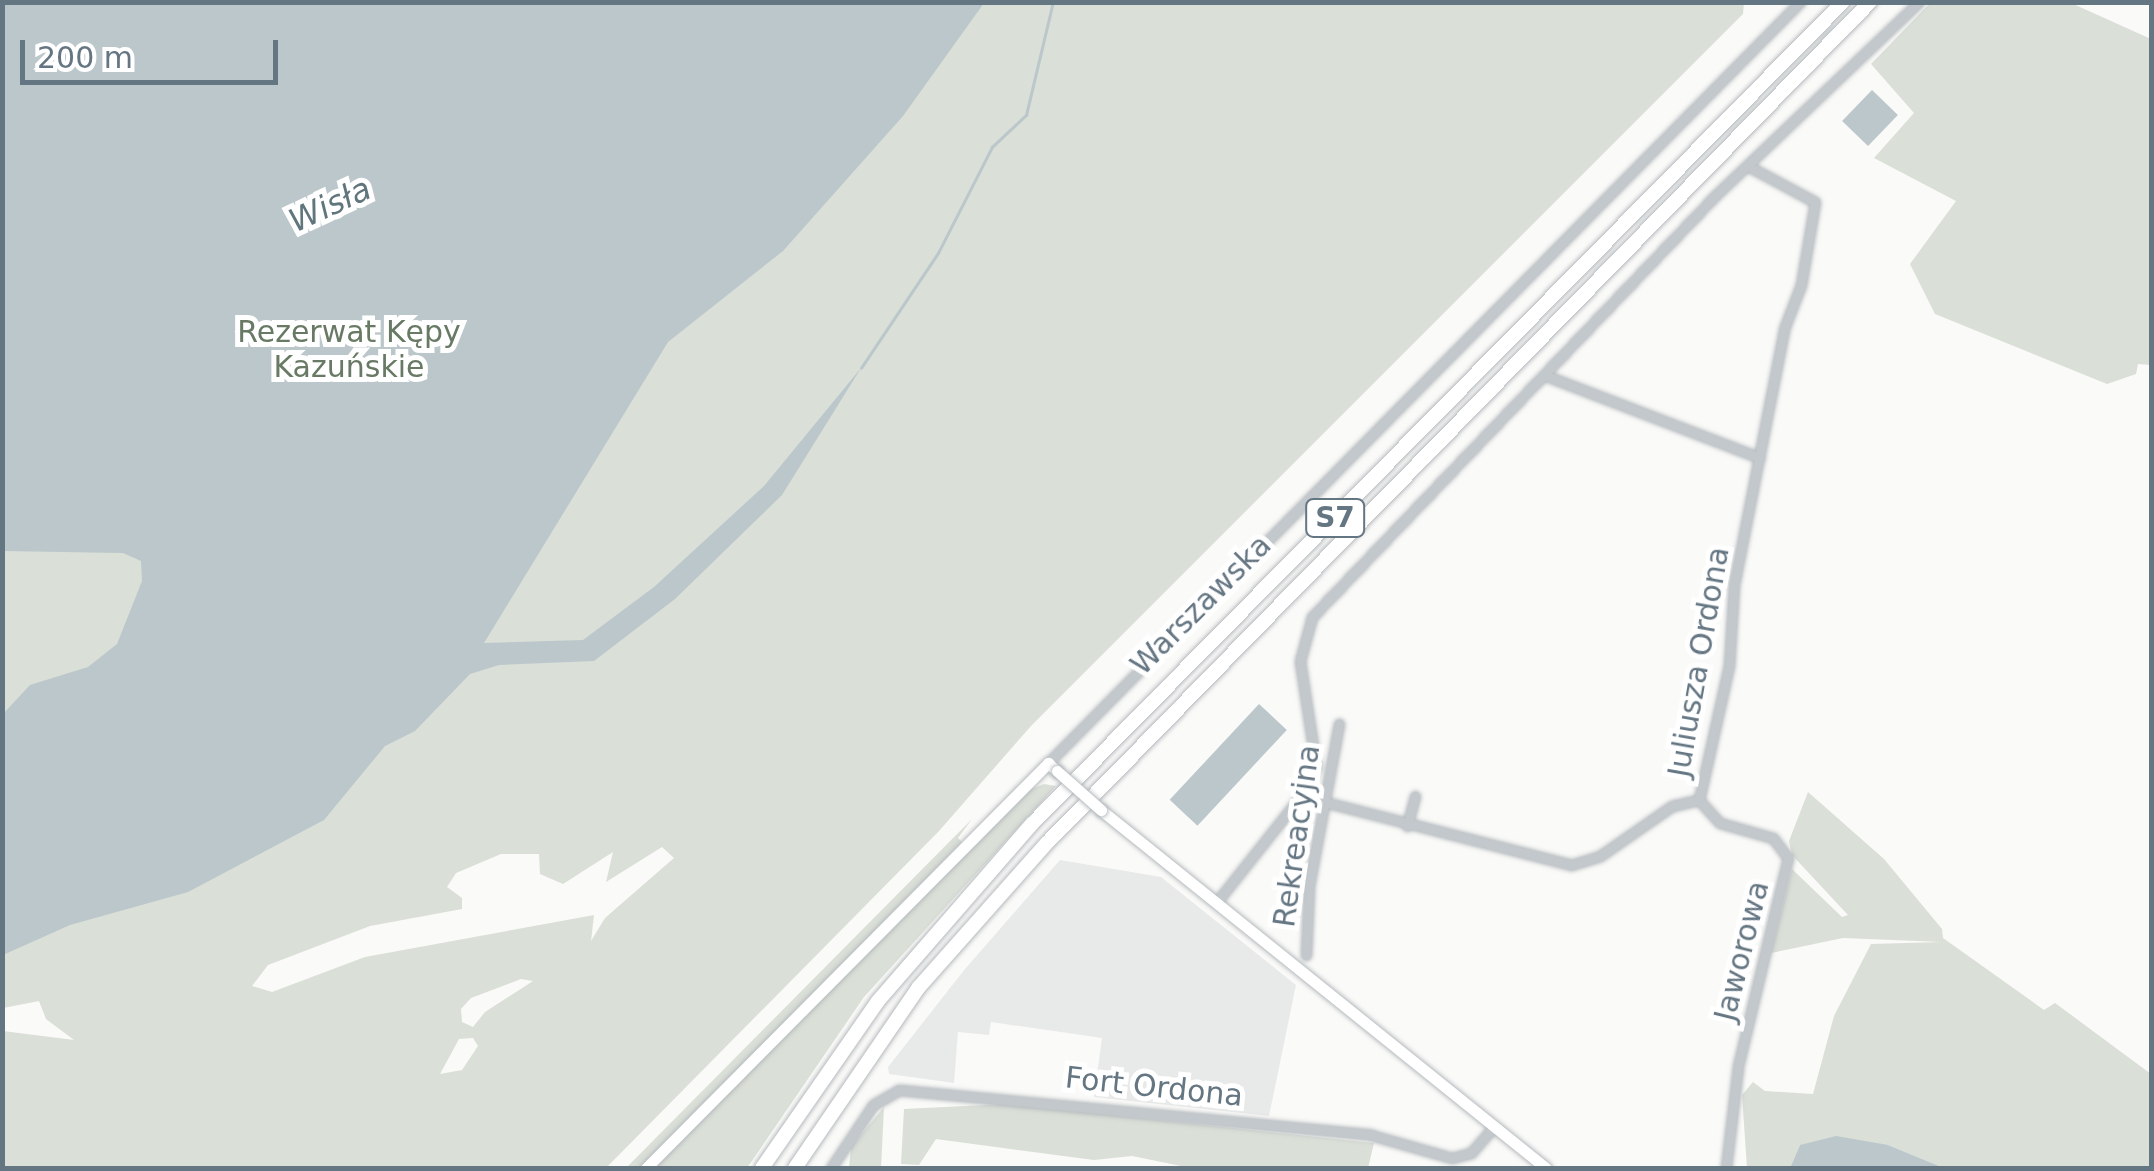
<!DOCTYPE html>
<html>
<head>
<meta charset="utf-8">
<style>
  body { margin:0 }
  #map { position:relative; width:2154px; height:1171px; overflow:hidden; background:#fafaf8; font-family:"DejaVu Sans",sans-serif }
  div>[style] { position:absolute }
  .built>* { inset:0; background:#e8e9e9 }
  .green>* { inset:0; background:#dadfd7 }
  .water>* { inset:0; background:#bbc7cb; transform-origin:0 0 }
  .stream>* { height:2.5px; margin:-1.25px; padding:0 1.25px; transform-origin:1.25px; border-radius:1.25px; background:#bbc7cb }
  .roads { filter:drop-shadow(0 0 2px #b5babe) drop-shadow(0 0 2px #b5babe) }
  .minor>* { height:9px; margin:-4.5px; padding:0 4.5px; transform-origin:4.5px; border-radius:4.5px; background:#c3c8cc }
  .major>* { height:11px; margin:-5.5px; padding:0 5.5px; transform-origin:5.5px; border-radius:5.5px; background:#fff }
  .highway>* { height:14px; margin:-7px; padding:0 7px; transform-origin:7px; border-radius:7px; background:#fff }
  .bridges { filter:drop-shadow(0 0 2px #b5babe) drop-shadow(0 0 2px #b5babe) }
  .major-bridge>* { height:11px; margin:-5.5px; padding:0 5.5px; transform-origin:5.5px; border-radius:5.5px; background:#fff }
  span { translate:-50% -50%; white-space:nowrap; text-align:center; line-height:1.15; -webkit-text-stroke:10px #fff; paint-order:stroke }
  .shield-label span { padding:2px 8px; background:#fff; border:2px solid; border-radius:8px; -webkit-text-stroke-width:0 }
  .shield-label { font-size:28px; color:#657683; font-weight:700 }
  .park-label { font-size:30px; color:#687a64 }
  .street-label { font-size:30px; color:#657683 }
  .water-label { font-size:32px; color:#60757c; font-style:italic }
  .frame { position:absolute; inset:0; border:5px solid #657683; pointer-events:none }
  .scale { position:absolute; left:20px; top:40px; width:258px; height:45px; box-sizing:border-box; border:5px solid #657683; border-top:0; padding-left:12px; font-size:30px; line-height:35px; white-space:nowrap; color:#657683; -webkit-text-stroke:8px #fff; paint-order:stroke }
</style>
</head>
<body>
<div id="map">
  <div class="built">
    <i style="clip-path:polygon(1060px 860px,1161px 877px,1296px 985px,1269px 1116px,1094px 1097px,1102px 1038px,991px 1022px,989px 1035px,958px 1032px,954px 1083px,889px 1074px,888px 1067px,965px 969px)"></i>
  </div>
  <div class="green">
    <i style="clip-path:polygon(evenodd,50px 2px,1744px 3px,1743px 14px,1031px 726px,939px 831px,606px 1168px,3px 1168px,3px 1031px,74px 1040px,46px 1019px,39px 1001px,3px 1008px,2px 45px,50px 2px,662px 847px,674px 858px,605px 918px,591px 941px,594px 915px,365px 957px,272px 992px,252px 986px,268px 965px,370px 926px,462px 909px,462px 898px,447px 887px,456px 873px,501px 854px,539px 854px,540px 874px,563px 884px,613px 852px,606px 882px,662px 847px,50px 2px,521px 979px,533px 981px,485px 1012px,473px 1027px,462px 1022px,461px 1009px,471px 998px,521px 979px,50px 2px,473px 1038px,478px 1046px,462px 1070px,440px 1074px,459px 1039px,473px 1038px)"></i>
    <i style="clip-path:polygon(1930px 3px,2071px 3px,2151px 39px,2151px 365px,2138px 364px,2136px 374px,2107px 384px,1935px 314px,1910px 264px,1956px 201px,1874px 158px,1914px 113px,1871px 64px)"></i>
    <i style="clip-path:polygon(1044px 784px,1056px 786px,864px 997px,747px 1168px,655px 1168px,1029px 790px)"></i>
    <i style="clip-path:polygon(1808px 792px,1884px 859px,1942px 929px,1943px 938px,2044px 1010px,2055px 1003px,2151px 1074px,2151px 1168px,1944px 1168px,1888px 1145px,1800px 1145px,1790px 1168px,1747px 1168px,1742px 1095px,1753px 1082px,1765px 1091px,1813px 1094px,1834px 1016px,1871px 944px,1942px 942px,1843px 938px,1771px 953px,1792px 869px,1842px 917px,1848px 915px,1792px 855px,1789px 841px)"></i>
    <i style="clip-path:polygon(972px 819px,958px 838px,962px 842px,642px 1168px,626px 1168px)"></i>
    <i style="clip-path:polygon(1006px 1104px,1374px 1143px,1368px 1168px,1191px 1168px,1132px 1156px,1094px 1160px,936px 1139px,919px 1165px,901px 1164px,904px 1109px)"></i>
    <i style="clip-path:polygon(884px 1107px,881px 1168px,849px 1168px,851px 1147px)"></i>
  </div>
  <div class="water">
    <i style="clip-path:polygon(5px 2px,984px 2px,984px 3px,903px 116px,783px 251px,668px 342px,484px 643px,583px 640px,654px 587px,764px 486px,861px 368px,782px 495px,675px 599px,594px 661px,499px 665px,470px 674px,415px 731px,385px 746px,324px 820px,188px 892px,70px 925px,3px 955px,3px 714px,30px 685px,88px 667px,117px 644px,142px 581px,141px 561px,123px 553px,3px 551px)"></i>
    <i style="left:1872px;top:90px;width:36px;height:43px;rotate:44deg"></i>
    <i style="left:1259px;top:704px;width:38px;height:131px;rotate:43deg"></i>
    <i style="clip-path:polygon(1836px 1136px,1888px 1145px,1944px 1168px,1790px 1168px,1800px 1145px)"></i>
  </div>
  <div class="stream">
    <i style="left:861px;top:368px;width:138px;rotate:-56.2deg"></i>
    <i style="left:938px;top:253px;width:119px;rotate:-63deg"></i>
    <i style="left:992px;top:147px;width:47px;rotate:-43.3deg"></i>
    <i style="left:1026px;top:115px;width:116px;rotate:-76.6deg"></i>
  </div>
  <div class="roads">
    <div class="minor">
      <i style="left:1544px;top:375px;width:231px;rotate:21deg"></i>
      <i style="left:1048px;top:763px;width:1070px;rotate:-45.34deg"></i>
      <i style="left:1301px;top:796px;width:279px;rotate:14.3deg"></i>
      <i style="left:1571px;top:865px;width:30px;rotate:-17deg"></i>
      <i style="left:1600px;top:856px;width:88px;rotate:-34.8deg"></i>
      <i style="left:1672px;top:806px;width:28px;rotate:-13deg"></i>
      <i style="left:1699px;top:800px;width:137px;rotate:-77.4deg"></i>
      <i style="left:1729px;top:666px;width:81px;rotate:-86.5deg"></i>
      <i style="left:1734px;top:585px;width:261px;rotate:-78.9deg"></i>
      <i style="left:1784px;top:329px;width:47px;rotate:-68.9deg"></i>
      <i style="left:1801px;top:285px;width:84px;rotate:-80.4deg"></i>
      <i style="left:1815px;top:202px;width:74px;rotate:-151.7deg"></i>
      <i style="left:1699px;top:800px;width:31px;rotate:48deg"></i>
      <i style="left:1720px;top:823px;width:55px;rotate:15.8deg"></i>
      <i style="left:1773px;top:838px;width:25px;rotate:53deg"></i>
      <i style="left:1788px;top:858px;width:215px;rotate:103.5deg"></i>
      <i style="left:1738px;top:1067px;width:102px;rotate:96.8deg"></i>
      <i style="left:1407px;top:826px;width:31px;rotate:-75deg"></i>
      <i style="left:1216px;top:903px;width:142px;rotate:-51.6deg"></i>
      <i style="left:1304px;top:792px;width:29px;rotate:-65deg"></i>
      <i style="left:1316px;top:766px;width:106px;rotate:-98.7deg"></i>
      <i style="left:1300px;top:661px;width:46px;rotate:-74.7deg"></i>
      <i style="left:1312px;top:617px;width:583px;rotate:-46.25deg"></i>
      <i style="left:1715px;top:196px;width:282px;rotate:-43.6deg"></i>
      <i style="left:1306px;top:955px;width:69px;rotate:-87.5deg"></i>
      <i style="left:1309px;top:886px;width:165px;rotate:-79.5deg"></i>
      <i style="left:831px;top:1168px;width:76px;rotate:-56.3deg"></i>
      <i style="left:873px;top:1105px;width:30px;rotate:-30deg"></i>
      <i style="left:899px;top:1090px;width:474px;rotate:5.4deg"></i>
      <i style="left:1371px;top:1135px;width:84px;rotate:15.9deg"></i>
      <i style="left:1452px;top:1158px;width:20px;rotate:-15deg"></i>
      <i style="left:1471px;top:1153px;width:35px;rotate:-49deg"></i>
    </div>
    <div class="major">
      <i style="left:1101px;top:810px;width:571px;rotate:38.82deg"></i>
      <i style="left:646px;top:1168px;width:571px;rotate:-45.21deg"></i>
      <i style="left:1048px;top:763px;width:12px;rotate:42deg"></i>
    </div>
    <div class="highway">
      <i style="left:762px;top:1168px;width:203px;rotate:-55.2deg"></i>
      <i style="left:878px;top:1001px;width:236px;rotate:-49deg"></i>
      <i style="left:1033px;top:823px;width:1153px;rotate:-45.39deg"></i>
      <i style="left:795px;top:1168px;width:219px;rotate:-55.6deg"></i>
      <i style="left:919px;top:987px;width:193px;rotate:-48.4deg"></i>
      <i style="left:1047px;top:843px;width:1177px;rotate:-45.62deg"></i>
    </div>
  </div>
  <div class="bridges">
    <div class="major-bridge">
      <i style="left:1057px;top:771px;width:59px;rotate:41.6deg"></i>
    </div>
  </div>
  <div class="shield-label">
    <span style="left:1335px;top:518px">S7</span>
  </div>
  <div class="park-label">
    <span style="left:349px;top:349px">Rezerwat Kępy<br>Kazuńskie</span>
  </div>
  <div class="street-label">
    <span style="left:1201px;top:605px;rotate:-45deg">Warszawska</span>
    <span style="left:1699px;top:662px;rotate:-80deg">Juliusza Ordona</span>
    <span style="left:1297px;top:836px;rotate:-82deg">Rekreacyjna</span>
    <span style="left:1742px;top:951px;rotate:-76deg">Jaworowa</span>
    <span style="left:1154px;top:1087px;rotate:6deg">Fort Ordona</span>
  </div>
  <div class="water-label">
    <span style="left:330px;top:205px;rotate:-25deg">Wisła</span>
  </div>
  <div class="frame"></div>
  <div class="scale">200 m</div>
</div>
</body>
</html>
